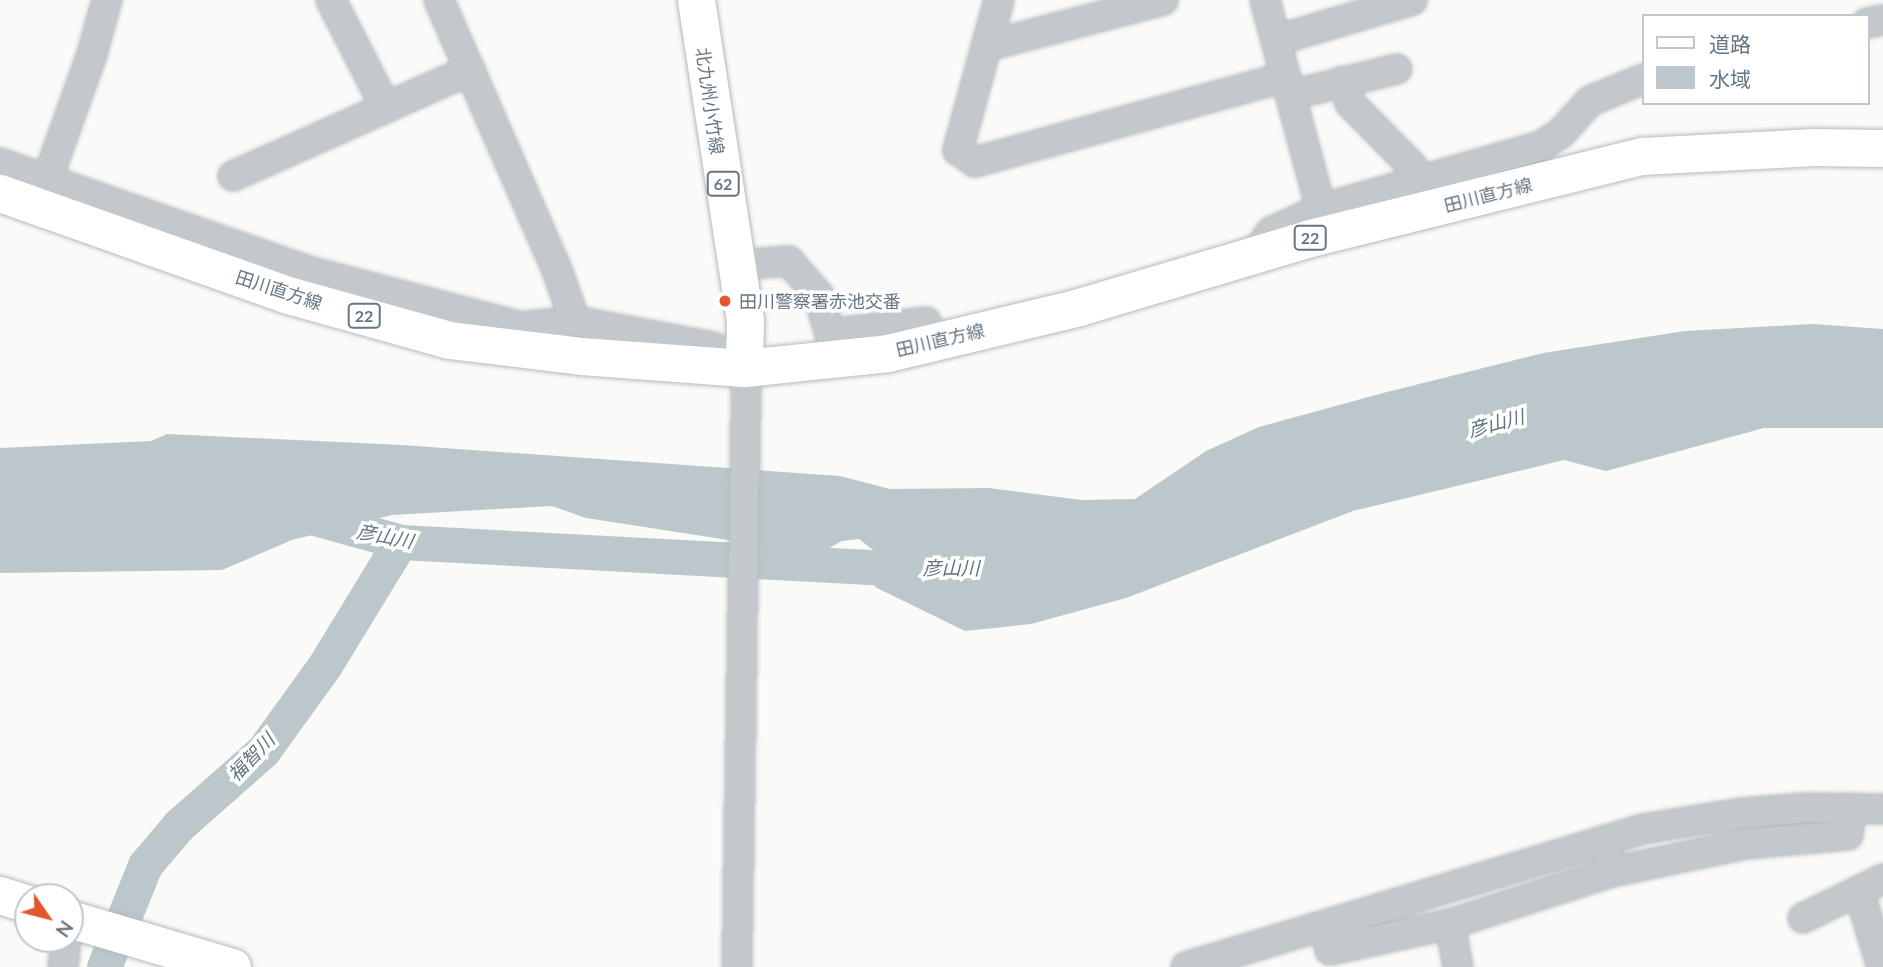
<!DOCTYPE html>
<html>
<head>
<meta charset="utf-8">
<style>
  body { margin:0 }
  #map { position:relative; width:1883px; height:967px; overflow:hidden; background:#fafaf8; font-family:Lato,"Noto Sans JP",sans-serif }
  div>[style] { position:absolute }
  .water>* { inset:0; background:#bbc7cb }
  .river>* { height:35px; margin:-17.5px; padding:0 17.5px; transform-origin:17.5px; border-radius:17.5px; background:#bbc7cb }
  .roads { filter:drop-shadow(0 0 2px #b5babe) drop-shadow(0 0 2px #b5babe) }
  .minor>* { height:28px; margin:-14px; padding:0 14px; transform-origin:14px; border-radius:14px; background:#c3c8cc }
  .major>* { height:37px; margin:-18.5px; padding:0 18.5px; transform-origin:18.5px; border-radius:18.5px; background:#fff }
  .dots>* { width:19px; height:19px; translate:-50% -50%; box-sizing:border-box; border:4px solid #fff; border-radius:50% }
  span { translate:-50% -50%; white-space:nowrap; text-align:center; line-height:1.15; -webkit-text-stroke:7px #fff; paint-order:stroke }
  .shield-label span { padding:2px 5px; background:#fff; border:2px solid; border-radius:5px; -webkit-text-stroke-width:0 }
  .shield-label { font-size:16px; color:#657683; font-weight:700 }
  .street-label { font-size:18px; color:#657683 }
  .poi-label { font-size:18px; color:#657683 }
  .left { translate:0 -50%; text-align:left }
  .water-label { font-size:19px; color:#60757c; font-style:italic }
  .legend { position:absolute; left:1642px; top:14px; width:228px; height:91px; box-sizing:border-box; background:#fff; border:2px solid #c1c8cd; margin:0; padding:9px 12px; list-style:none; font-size:21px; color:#657683 }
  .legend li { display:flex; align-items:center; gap:14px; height:35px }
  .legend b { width:35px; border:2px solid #c1c8cd }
  .north { position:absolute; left:14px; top:883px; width:70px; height:70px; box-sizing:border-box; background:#fff; border:2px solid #c1c8cd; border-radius:50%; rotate:125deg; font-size:19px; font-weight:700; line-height:28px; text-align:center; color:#657683 }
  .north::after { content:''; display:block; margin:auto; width:24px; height:32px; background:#e4572e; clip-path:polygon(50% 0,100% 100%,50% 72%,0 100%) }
</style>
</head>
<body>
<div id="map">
  <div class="water">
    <i style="clip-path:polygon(1813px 324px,1883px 329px,1883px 428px,1764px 428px,1606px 471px,1564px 460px,1353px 511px,1126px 598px,1031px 624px,965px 631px,875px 587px,878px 554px,859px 539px,842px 541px,818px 554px,586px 518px,552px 506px,392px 515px,292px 540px,222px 570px,0 573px,0 448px,151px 441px,167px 434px,402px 445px,840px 476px,890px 489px,989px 488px,1081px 500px,1135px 499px,1206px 451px,1259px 427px,1383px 393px,1543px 353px,1685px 331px)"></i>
  </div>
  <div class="river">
    <i style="left:296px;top:513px;width:109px;rotate:15.4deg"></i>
    <i style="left:401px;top:542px;width:524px;rotate:3.06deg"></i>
    <i style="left:104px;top:967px;width:110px;rotate:-68.1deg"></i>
    <i style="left:145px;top:865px;width:52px;rotate:-49.6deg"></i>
    <i style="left:179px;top:825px;width:112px;rotate:-41.4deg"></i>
    <i style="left:263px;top:751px;width:106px;rotate:-54.2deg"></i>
    <i style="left:325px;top:665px;width:144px;rotate:-58.6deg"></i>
  </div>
  <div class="roads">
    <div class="minor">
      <i style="left:331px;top:0;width:121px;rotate:63deg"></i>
      <i style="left:439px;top:0;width:298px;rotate:66.4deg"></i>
      <i style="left:558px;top:273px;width:51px;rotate:70.5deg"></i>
      <i style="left:999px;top:0;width:156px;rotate:105.3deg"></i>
      <i style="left:958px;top:150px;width:21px;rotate:35deg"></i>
      <i style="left:975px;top:162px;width:321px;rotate:-15.3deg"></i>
      <i style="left:1265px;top:0;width:216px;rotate:75deg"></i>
      <i style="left:1867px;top:23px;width:16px;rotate:-11deg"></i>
      <i style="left:1277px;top:40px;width:141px;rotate:-16.5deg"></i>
      <i style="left:987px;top:46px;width:182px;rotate:-14.6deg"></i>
      <i style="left:1343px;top:81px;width:23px;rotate:72deg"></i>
      <i style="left:1350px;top:103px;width:88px;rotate:45.5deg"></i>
      <i style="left:1412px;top:166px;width:16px;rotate:68deg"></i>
      <i style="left:1291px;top:95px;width:109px;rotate:-13.8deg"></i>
      <i style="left:0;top:163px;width:326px;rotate:19.3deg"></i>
      <i style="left:308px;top:271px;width:220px;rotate:14.7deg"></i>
      <i style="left:521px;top:327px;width:54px;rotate:-6.3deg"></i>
      <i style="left:575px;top:321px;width:140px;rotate:10.7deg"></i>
      <i style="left:713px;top:347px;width:37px;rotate:34deg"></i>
      <i style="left:744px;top:368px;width:23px;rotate:85deg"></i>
      <i style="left:746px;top:391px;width:576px;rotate:90.9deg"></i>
      <i style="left:233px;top:176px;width:260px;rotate:-24.1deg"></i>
      <i style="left:47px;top:180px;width:134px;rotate:-70.3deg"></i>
      <i style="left:92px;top:54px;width:56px;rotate:-74.5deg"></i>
      <i style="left:1255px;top:254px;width:27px;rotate:-54deg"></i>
      <i style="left:1271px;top:232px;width:55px;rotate:-24.7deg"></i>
      <i style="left:1321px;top:209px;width:229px;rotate:-16deg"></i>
      <i style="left:1541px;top:146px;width:24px;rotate:-33deg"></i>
      <i style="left:1561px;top:133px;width:43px;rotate:-47.8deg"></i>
      <i style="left:1590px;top:101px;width:57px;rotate:-22.5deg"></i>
      <i style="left:736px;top:265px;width:53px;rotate:-4.3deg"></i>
      <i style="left:789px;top:261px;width:46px;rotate:49.4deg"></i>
      <i style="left:819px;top:296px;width:40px;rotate:74deg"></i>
      <i style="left:830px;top:334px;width:97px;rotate:-7.1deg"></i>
      <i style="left:926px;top:322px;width:21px;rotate:73deg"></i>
      <i style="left:1611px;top:872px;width:137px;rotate:-11.8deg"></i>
      <i style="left:1745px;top:844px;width:103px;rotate:-5deg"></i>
      <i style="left:1848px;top:835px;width:27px;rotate:-84deg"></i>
      <i style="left:1859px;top:891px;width:79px;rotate:73.2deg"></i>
      <i style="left:1803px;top:918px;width:89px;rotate:-26deg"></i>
      <i style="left:1326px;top:926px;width:24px;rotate:81deg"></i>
      <i style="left:1330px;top:950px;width:123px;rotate:-12.2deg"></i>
      <i style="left:63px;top:967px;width:28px;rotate:-84deg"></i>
      <i style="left:1186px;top:967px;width:477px;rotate:-16.8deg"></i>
      <i style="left:1643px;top:829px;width:100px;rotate:-9.2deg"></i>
      <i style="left:1742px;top:813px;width:64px;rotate:-4.5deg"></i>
      <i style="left:1806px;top:808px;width:77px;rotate:0.7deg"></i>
      <i style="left:1458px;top:967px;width:44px;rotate:-100.5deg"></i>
      <i style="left:1450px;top:924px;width:169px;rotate:-17.9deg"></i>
      <i style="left:1611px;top:872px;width:18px;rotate:-99deg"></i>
    </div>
    <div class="major">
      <i style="left:696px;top:0;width:324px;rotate:81.3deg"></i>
      <i style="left:745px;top:320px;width:48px;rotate:91.2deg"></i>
      <i style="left:0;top:193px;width:306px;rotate:19.5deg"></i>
      <i style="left:288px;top:295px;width:167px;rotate:15.6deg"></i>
      <i style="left:449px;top:340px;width:133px;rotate:6.9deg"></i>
      <i style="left:581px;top:356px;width:163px;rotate:4.2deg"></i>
      <i style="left:744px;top:368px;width:145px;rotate:-5.9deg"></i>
      <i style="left:888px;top:353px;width:196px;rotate:-13.5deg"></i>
      <i style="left:1079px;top:307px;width:241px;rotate:-16.6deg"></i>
      <i style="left:1310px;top:238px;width:342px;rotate:-13.9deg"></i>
      <i style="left:1642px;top:156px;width:169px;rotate:-3deg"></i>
      <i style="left:1811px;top:147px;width:72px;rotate:0.8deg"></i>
      <i style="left:0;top:895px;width:29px;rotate:18deg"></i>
      <i style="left:70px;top:919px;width:169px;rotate:16.5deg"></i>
    </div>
  </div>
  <div class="dots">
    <i style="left:725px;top:301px;background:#e4572e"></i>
  </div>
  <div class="shield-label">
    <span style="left:723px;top:184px">62</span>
    <span style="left:1310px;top:238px">22</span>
    <span style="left:364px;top:316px">22</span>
  </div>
  <div class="street-label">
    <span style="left:710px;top:101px;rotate:82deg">北九州小竹線</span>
    <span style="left:1488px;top:195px;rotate:-14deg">田川直方線</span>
    <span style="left:279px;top:290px;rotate:18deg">田川直方線</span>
    <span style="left:940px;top:340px;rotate:-13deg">田川直方線</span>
  </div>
  <div class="poi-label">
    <span class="left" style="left:739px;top:301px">田川警察署赤池交番</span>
  </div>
  <div class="water-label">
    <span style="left:1496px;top:423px;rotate:-15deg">彦山川</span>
    <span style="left:385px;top:536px;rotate:11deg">彦山川</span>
    <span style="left:951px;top:568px">彦山川</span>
    <span style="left:251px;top:757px;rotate:-46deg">福智川</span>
  </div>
  <ul class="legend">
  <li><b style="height:9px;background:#fff"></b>道路</li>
  <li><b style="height:19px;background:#bbc7cb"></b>水域</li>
  </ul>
  <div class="north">N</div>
</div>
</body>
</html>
